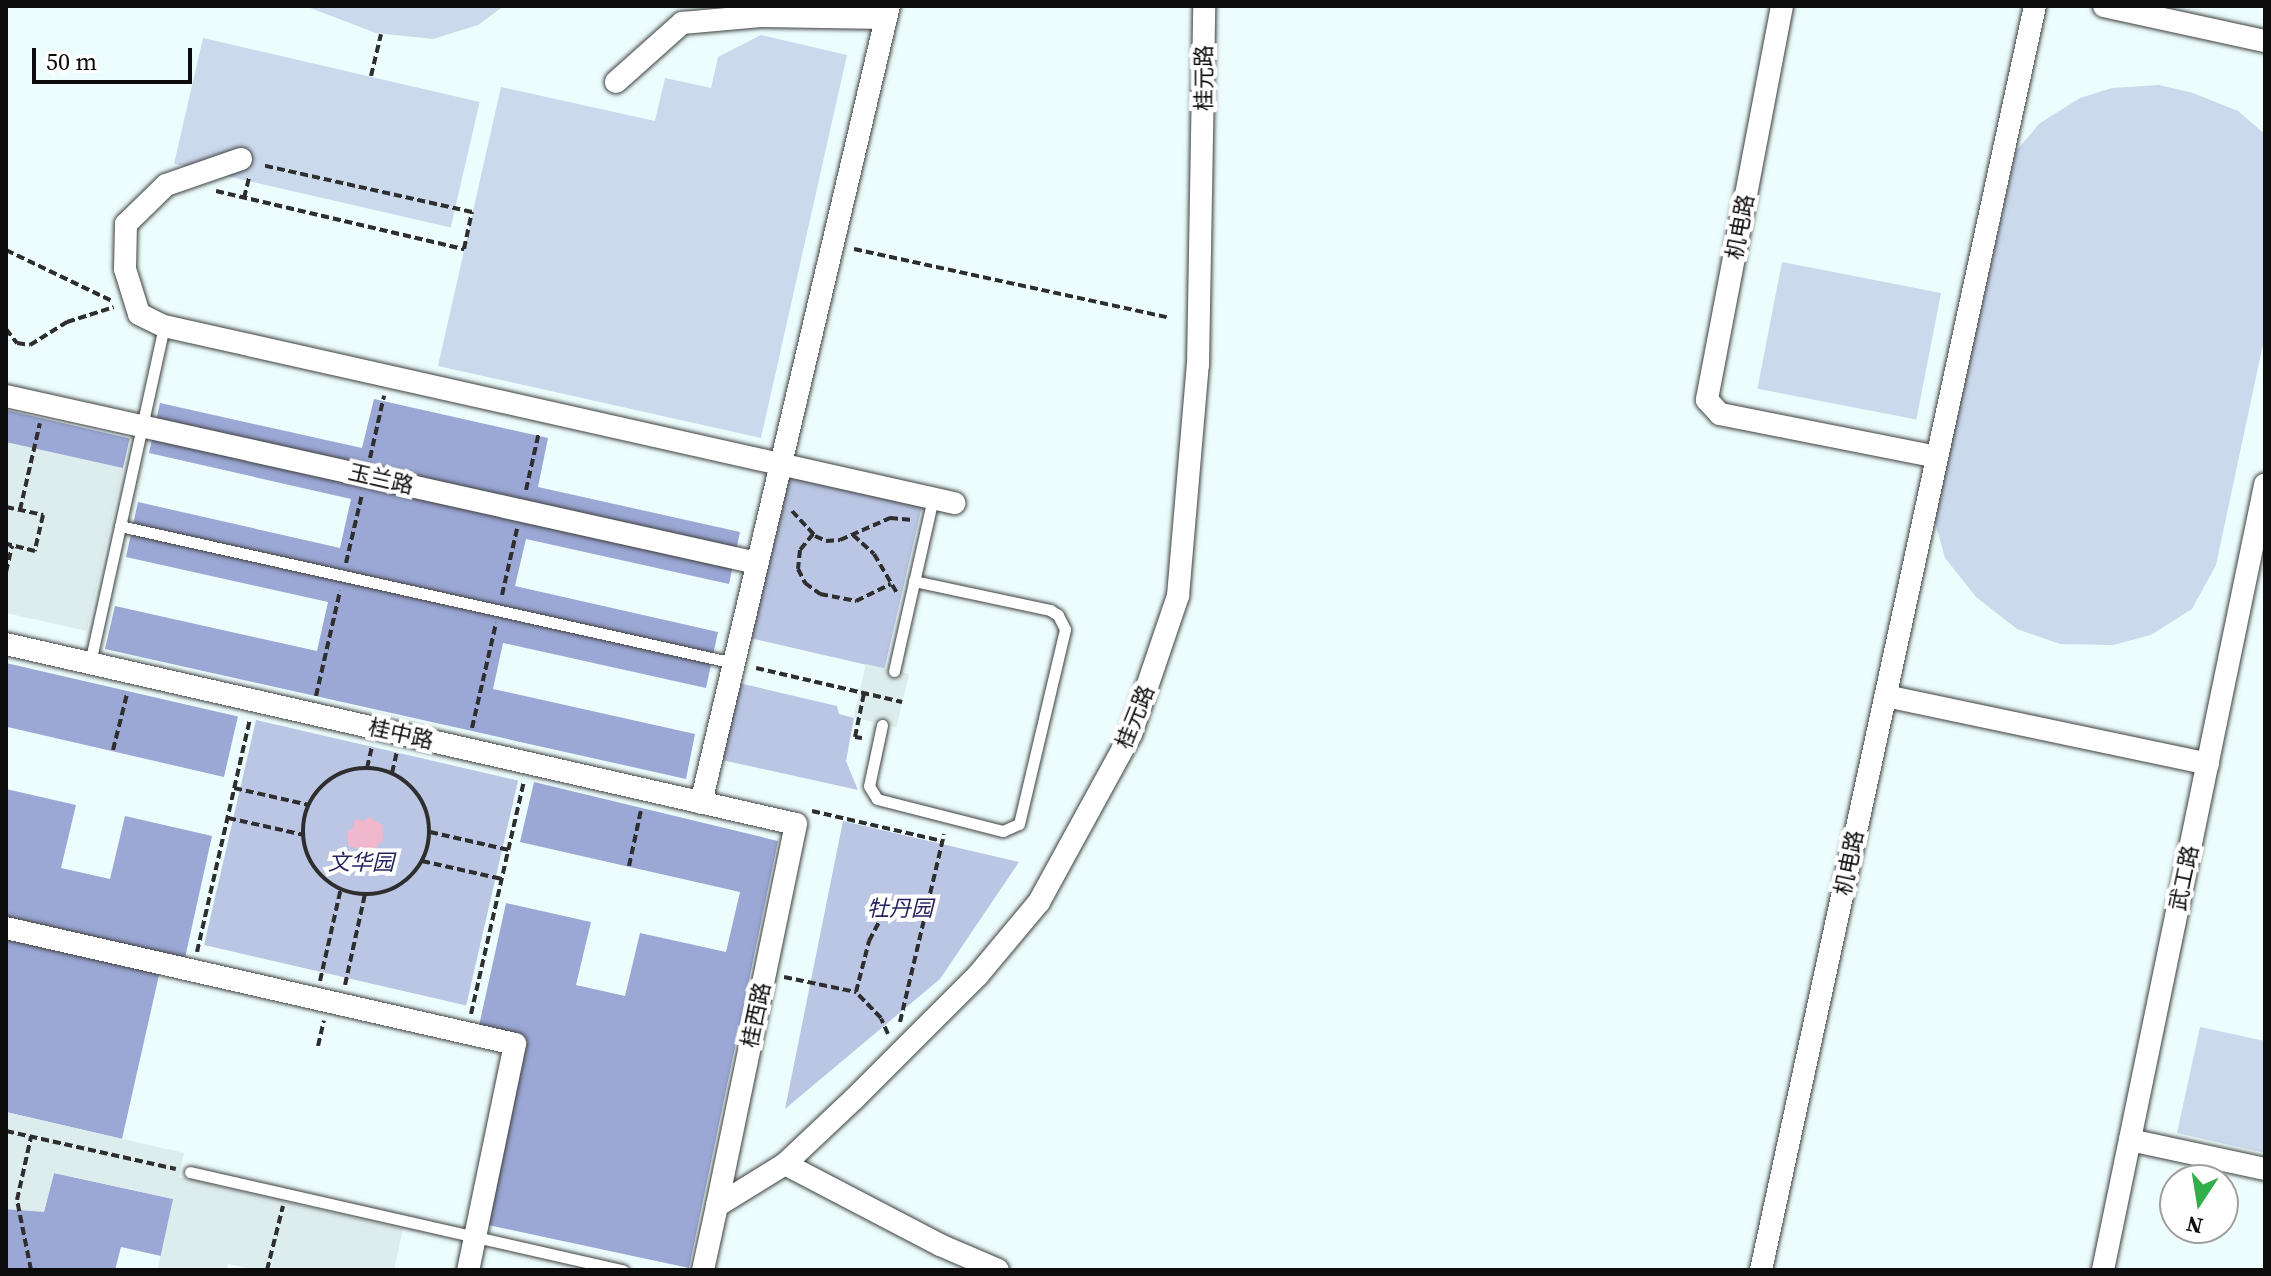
<!DOCTYPE html>
<html>
<head>
<meta charset="utf-8">
<style>
  body { margin:0 }
  #map { position:relative; width:2271px; height:1276px; overflow:hidden; background:#edfdfd; font-family:"Source Serif 4","Noto Sans SC",serif }
  div>[style] { position:absolute }
  .green>* { inset:0; background:#bac6e4; transform-origin:0 0 }
  .forest>* { inset:0; background:#9ba7d4; transform-origin:0 0 }
  .pitch>* { inset:0; background:#cbd9ec; transform-origin:0 0 }
  .plaza>* { inset:0; background:#ddecec; transform-origin:0 0 }
  .water>* { inset:0; background:#f0b7cd }
  .path>* { height:4px; margin-top:-2px; transform-origin:0; background:repeating-linear-gradient(90deg,#2e2e2e 0 8px,transparent 0 12px) }
  .path>.ring { margin:-2px; padding:0; box-sizing:content-box; background:none; border:4px solid #2e2e2e; border-radius:50% }
  .roads { filter:drop-shadow(0 0 2px #3f3f3f) drop-shadow(0 0 2px #3f3f3f) }
  .service>* { height:11px; margin:-5.5px; padding:0 5.5px; transform-origin:5.5px; border-radius:5.5px; background:#fff }
  .minor>* { height:22px; margin:-11px; padding:0 11px; transform-origin:11px; border-radius:11px; background:#fff }
  span { translate:-50% -50%; white-space:nowrap; text-align:center; line-height:1.15; -webkit-text-stroke:8px #fff; paint-order:stroke }
  .street-label { font-size:22px; color:#0c0c0c }
  .park-label { font-size:22px; color:#25235e; font-style:italic }
  .frame { position:absolute; inset:0; border:8px solid #0c0c0c; pointer-events:none }
  .north { position:absolute; left:2159px; top:1164px; width:80px; height:80px; box-sizing:border-box; background:#fff; border:2px solid #9e9e9e; border-radius:50%; rotate:192deg; font-size:22px; font-weight:700; line-height:32px; text-align:center; color:#0c0c0c }
  .north::after { content:''; display:block; margin:auto; width:28px; height:36px; background:#32af4a; clip-path:polygon(50% 0,100% 100%,50% 72%,0 100%) }
  .scale { position:absolute; left:32px; top:48px; width:160px; height:36px; box-sizing:border-box; border:4px solid #0c0c0c; border-top:0; padding-left:10px; font-size:24px; line-height:28px; white-space:nowrap; color:#0c0c0c; -webkit-text-stroke:6px #fff; paint-order:stroke }
</style>
</head>
<body>
<div id="map">
  <div class="green">
    <i style="left:787px;top:473px;width:139px;height:169px;rotate:13deg"></i>
    <i style="clip-path:polygon(739px 683px,837px 706px,839px 714px,854px 718px,846px 761px,858px 790px,722px 760px)"></i>
    <i style="left:256px;top:720px;width:269px;height:231px;rotate:13deg"></i>
    <i style="clip-path:polygon(843px 821px,1019px 862px,940px 979px,785px 1109px)"></i>
  </div>
  <div class="forest">
    <i style="clip-path:polygon(374px 399px,548px 438px,538px 487px,740px 532px,729px 584px,526px 539px,515px 586px,718px 632px,706px 688px,503px 643px,493px 689px,695px 734px,686px 779px,105px 649px,115px 606px,317px 651px,328px 602px,126px 557px,138px 502px,340px 548px,351px 499px,149px 453px,160px 403px,362px 448px)"></i>
    <i style="left:6px;top:410px;width:127px;height:32px;rotate:13deg"></i>
    <i style="left:6px;top:663px;width:238px;height:62px;rotate:13deg"></i>
    <i style="clip-path:polygon(534px 782px,778px 841px,689px 1268px,488px 1225px,526px 1038px,479px 1026px,506px 903px,591px 922px,576px 985px,625px 996px,640px 933px,726px 952px,740px 892px,520px 842px)"></i>
    <i style="clip-path:polygon(6px 789px,76px 805px,61px 868px,110px 879px,125px 816px,212px 836px,185px 958px,164px 953px,122px 1139px,6px 1112px)"></i>
    <i style="clip-path:polygon(54px 1173px,174px 1199px,161px 1256px,121px 1247px,115px 1270px,6px 1270px,6px 1209px,44px 1211px)"></i>
  </div>
  <div class="pitch">
    <i style="clip-path:polygon(305px 6px,504px 6px,478px 25px,433px 39px,376px 33px)"></i>
    <i style="clip-path:polygon(761px 35px,847px 55px,761px 438px,438px 366px,501px 87px,655px 121px,665px 78px,711px 88px,718px 57px)"></i>
    <i style="left:203px;top:38px;width:284px;height:129px;rotate:13deg"></i>
    <i style="clip-path:polygon(2159px 85px,2193px 93px,2238px 111px,2265px 134px,2265px 335px,2216px 565px,2192px 609px,2151px 635px,2113px 645px,2060px 644px,2017px 629px,1976px 597px,1945px 558px,1935px 522px,1937px 507px,2016px 151px,2040px 123px,2080px 98px,2112px 88px)"></i>
    <i style="left:1782px;top:262px;width:162px;height:129px;rotate:11deg"></i>
    <i style="clip-path:polygon(2200px 1027px,2265px 1041px,2265px 1153px,2177px 1133px)"></i>
  </div>
  <div class="plaza">
    <i style="clip-path:polygon(6px 442px,123px 468px,87px 631px,6px 613px)"></i>
    <i style="left:866px;top:664px;width:44px;height:55px;rotate:13deg"></i>
    <i style="clip-path:polygon(6px 1112px,184px 1153px,179px 1177px,403px 1229px,394px 1270px,257px 1270px,228px 1264px,226px 1270px,158px 1268px,173px 1199px,54px 1173px,44px 1212px,6px 1209px)"></i>
  </div>
  <div class="water">
    <i style="clip-path:polygon(369px 817px,382px 825px,383px 841px,378px 844px,376px 852px,367px 850px,361px 853px,357px 848px,348px 846px,348px 831px,353px 828px,355px 819px,364px 821px)"></i>
  </div>
  <div class="path">
    <i style="left:371px;top:76px;width:43px;rotate:-76.6deg"></i>
    <i style="left:216px;top:191px;width:255px;rotate:13.2deg"></i>
    <i style="left:464px;top:249px;width:38px;rotate:-78deg"></i>
    <i style="left:472px;top:212px;width:215px;rotate:-167.4deg"></i>
    <i style="left:244px;top:198px;width:21px;rotate:-76deg"></i>
    <i style="left:854px;top:249px;width:320px;rotate:12.3deg"></i>
    <i style="left:6px;top:250px;width:118px;rotate:25.7deg"></i>
    <i style="left:6px;top:329px;width:18px;rotate:52deg"></i>
    <i style="left:17px;top:343px;width:13px;rotate:9deg"></i>
    <i style="left:30px;top:345px;width:44px;rotate:-31.9deg"></i>
    <i style="left:67px;top:322px;width:49px;rotate:-17.7deg"></i>
    <i style="left:370px;top:458px;width:64px;rotate:-77.3deg"></i>
    <i style="left:526px;top:490px;width:59px;rotate:-77.4deg"></i>
    <i style="left:6px;top:507px;width:38px;rotate:12deg"></i>
    <i style="left:43px;top:515px;width:37px;rotate:103deg"></i>
    <i style="left:35px;top:551px;width:30px;rotate:-166deg"></i>
    <i style="left:20px;top:510px;width:89px;rotate:-77.1deg"></i>
    <i style="left:792px;top:511px;width:34px;rotate:47deg"></i>
    <i style="left:815px;top:536px;width:12px;rotate:24deg"></i>
    <i style="left:826px;top:541px;width:14px;rotate:-4deg"></i>
    <i style="left:840px;top:540px;width:55px;rotate:-23.7deg"></i>
    <i style="left:890px;top:518px;width:23px;rotate:5deg"></i>
    <i style="left:813px;top:534px;width:21px;rotate:129deg"></i>
    <i style="left:800px;top:550px;width:19px;rotate:96deg"></i>
    <i style="left:798px;top:569px;width:16px;rotate:63deg"></i>
    <i style="left:805px;top:583px;width:19px;rotate:36deg"></i>
    <i style="left:820px;top:594px;width:37px;rotate:11deg"></i>
    <i style="left:856px;top:601px;width:39px;rotate:-26deg"></i>
    <i style="left:853px;top:535px;width:28px;rotate:42deg"></i>
    <i style="left:874px;top:554px;width:45px;rotate:59.5deg"></i>
    <i style="left:346px;top:563px;width:71px;rotate:-76.9deg"></i>
    <i style="left:6px;top:572px;width:27px;rotate:-77deg"></i>
    <i style="left:502px;top:595px;width:68px;rotate:-77.2deg"></i>
    <i style="left:756px;top:668px;width:150px;rotate:13.1deg"></i>
    <i style="left:316px;top:696px;width:108px;rotate:-77.1deg"></i>
    <i style="left:472px;top:728px;width:108px;rotate:-77.1deg"></i>
    <i style="left:862px;top:738px;width:7px;rotate:-172deg"></i>
    <i style="left:855px;top:737px;width:45px;rotate:-78.4deg"></i>
    <i style="left:113px;top:750px;width:58px;rotate:-76deg"></i>
    <i style="left:367px;top:768px;width:22px;rotate:-77deg"></i>
    <i class="ring" style="left:303px;top:768px;width:122px;height:122px"></i>
    <i style="left:392px;top:773px;width:22px;rotate:-77deg"></i>
    <i style="left:234px;top:788px;width:77px;rotate:12.8deg"></i>
    <i style="left:812px;top:811px;width:133px;rotate:13deg"></i>
    <i style="left:228px;top:818px;width:78px;rotate:12.6deg"></i>
    <i style="left:430px;top:832px;width:81px;rotate:12.8deg"></i>
    <i style="left:422px;top:861px;width:82px;rotate:12.7deg"></i>
    <i style="left:629px;top:866px;width:57px;rotate:-77.9deg"></i>
    <i style="left:197px;top:952px;width:239px;rotate:-77.2deg"></i>
    <i style="left:784px;top:977px;width:74px;rotate:11.8deg"></i>
    <i style="left:320px;top:981px;width:95px;rotate:-77.3deg"></i>
    <i style="left:345px;top:985px;width:93px;rotate:-77.6deg"></i>
    <i style="left:471px;top:1014px;width:239px;rotate:-77.2deg"></i>
    <i style="left:900px;top:1022px;width:193px;rotate:-76.8deg"></i>
    <i style="left:888px;top:1034px;width:17px;rotate:-114deg"></i>
    <i style="left:881px;top:1018px;width:36px;rotate:-134deg"></i>
    <i style="left:856px;top:992px;width:53px;rotate:-75.7deg"></i>
    <i style="left:869px;top:941px;width:43px;rotate:-62.2deg"></i>
    <i style="left:889px;top:903px;width:40px;rotate:-8.5deg"></i>
    <i style="left:318px;top:1046px;width:26px;rotate:-77deg"></i>
    <i style="left:6px;top:1131px;width:174px;rotate:12.6deg"></i>
    <i style="left:31px;top:1270px;width:71px;rotate:-101.3deg"></i>
    <i style="left:17px;top:1200px;width:65px;rotate:-77.5deg"></i>
    <i style="left:267px;top:1270px;width:66px;rotate:-76deg"></i>
  </div>
  <div class="roads">
    <div class="service">
      <i style="left:120px;top:526px;width:629px;rotate:12.58deg"></i>
      <i style="left:90px;top:663px;width:345px;rotate:-77.6deg"></i>
      <i style="left:894px;top:671px;width:177px;rotate:-77.3deg"></i>
      <i style="left:882px;top:725px;width:62px;rotate:102deg"></i>
      <i style="left:869px;top:786px;width:15px;rotate:58deg"></i>
      <i style="left:877px;top:799px;width:130px;rotate:14.3deg"></i>
      <i style="left:1003px;top:831px;width:17px;rotate:-24deg"></i>
      <i style="left:1019px;top:824px;width:200px;rotate:-76.7deg"></i>
      <i style="left:1065px;top:629px;width:16px;rotate:-117deg"></i>
      <i style="left:1058px;top:615px;width:9px;rotate:-148deg"></i>
      <i style="left:1050px;top:610px;width:139px;rotate:-168deg"></i>
      <i style="left:190px;top:1172px;width:444px;rotate:12.8deg"></i>
    </div>
    <div class="minor">
      <i style="left:1782px;top:6px;width:401px;rotate:100.8deg"></i>
      <i style="left:1707px;top:400px;width:19px;rotate:47deg"></i>
      <i style="left:1720px;top:414px;width:221px;rotate:11.2deg"></i>
      <i style="left:2104px;top:6px;width:165px;rotate:12.3deg"></i>
      <i style="left:616px;top:82px;width:89px;rotate:-41.8deg"></i>
      <i style="left:682px;top:23px;width:79px;rotate:-5.1deg"></i>
      <i style="left:761px;top:16px;width:125px;rotate:0.9deg"></i>
      <i style="left:241px;top:159px;width:79px;rotate:160.9deg"></i>
      <i style="left:166px;top:185px;width:56px;rotate:135.7deg"></i>
      <i style="left:126px;top:224px;width:45px;rotate:91.3deg"></i>
      <i style="left:125px;top:269px;width:47px;rotate:72.7deg"></i>
      <i style="left:139px;top:314px;width:28px;rotate:26deg"></i>
      <i style="left:164px;top:326px;width:810px;rotate:12.63deg"></i>
      <i style="left:6px;top:396px;width:769px;rotate:12.54deg"></i>
      <i style="left:6px;top:644px;width:810px;rotate:12.84deg"></i>
      <i style="left:796px;top:824px;width:390px;rotate:101.7deg"></i>
      <i style="left:1886px;top:696px;width:329px;rotate:11.9deg"></i>
      <i style="left:701px;top:803px;width:819px;rotate:-76.73deg"></i>
      <i style="left:6px;top:928px;width:522px;rotate:12.84deg"></i>
      <i style="left:515px;top:1044px;width:231px;rotate:101.7deg"></i>
      <i style="left:2130px;top:1140px;width:138px;rotate:12.1deg"></i>
      <i style="left:785px;top:1164px;width:175px;rotate:27.6deg"></i>
      <i style="left:940px;top:1245px;width:63px;rotate:23.3deg"></i>
      <i style="left:703px;top:1270px;width:66px;rotate:-77.7deg"></i>
      <i style="left:717px;top:1206px;width:80px;rotate:-31.7deg"></i>
      <i style="left:785px;top:1164px;width:95px;rotate:-43.3deg"></i>
      <i style="left:854px;top:1099px;width:175px;rotate:-45deg"></i>
      <i style="left:978px;top:975px;width:95px;rotate:-50.1deg"></i>
      <i style="left:1039px;top:902px;width:192px;rotate:-61.3deg"></i>
      <i style="left:1131px;top:734px;width:146px;rotate:-71.2deg"></i>
      <i style="left:1178px;top:596px;width:232px;rotate:-85.1deg"></i>
      <i style="left:1198px;top:365px;width:359px;rotate:-89deg"></i>
      <i style="left:1761px;top:1270px;width:1293px;rotate:-77.77deg"></i>
      <i style="left:2103px;top:1270px;width:802px;rotate:-78.34deg"></i>
    </div>
  </div>
  <div class="street-label">
    <span style="left:1204px;top:78px;rotate:-90deg">桂元路</span>
    <span style="left:1740px;top:227px;rotate:-79deg">机电路</span>
    <span style="left:381px;top:479px;rotate:13deg">玉兰路</span>
    <span style="left:1135px;top:717px;rotate:-68deg">桂元路</span>
    <span style="left:401px;top:734px;rotate:13deg">桂中路</span>
    <span style="left:1849px;top:863px;rotate:-78deg">机电路</span>
    <span style="left:2184px;top:878px;rotate:-78deg">武工路</span>
    <span style="left:756px;top:1015px;rotate:-78deg">桂西路</span>
  </div>
  <div class="park-label">
    <span style="left:361px;top:863px">文华园</span>
    <span style="left:900px;top:909px">牡丹园</span>
  </div>
  <div class="frame"></div>
  <div class="north">N</div>
  <div class="scale">50 m</div>
</div>
</body>
</html>
